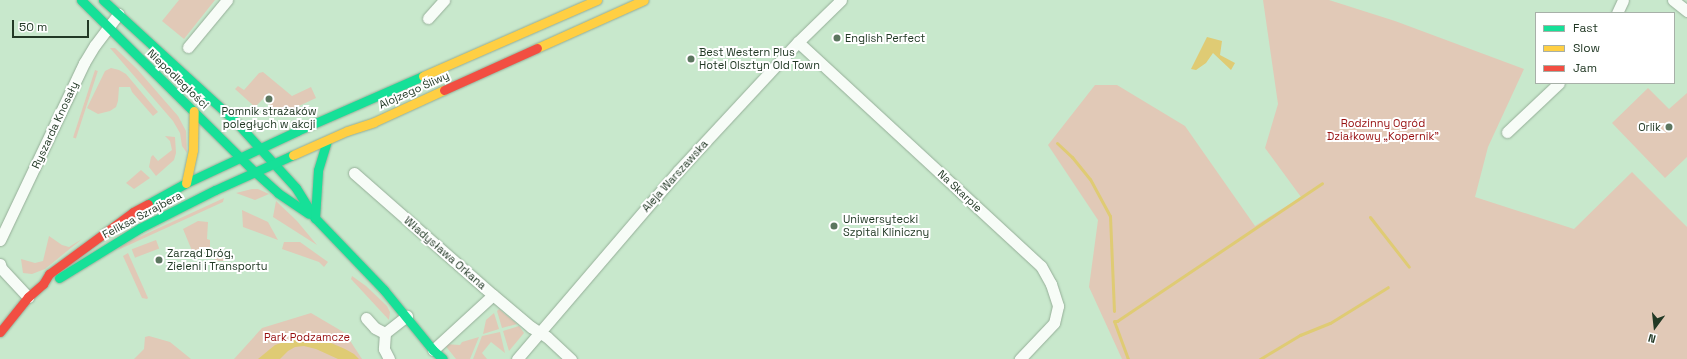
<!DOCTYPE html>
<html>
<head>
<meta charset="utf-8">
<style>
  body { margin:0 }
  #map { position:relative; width:1687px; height:359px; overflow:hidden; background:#c8e8cc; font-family:"Space Grotesk",sans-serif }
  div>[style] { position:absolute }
  .green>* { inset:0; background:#e1c9b7; transform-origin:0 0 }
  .water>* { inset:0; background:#dfcb74 }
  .stream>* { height:3px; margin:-1.5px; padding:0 1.5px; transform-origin:1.5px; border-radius:1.5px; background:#dfcb74 }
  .roads { filter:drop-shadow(0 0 1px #95ae98) drop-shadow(0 0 1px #95ae98) }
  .street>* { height:11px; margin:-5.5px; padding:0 5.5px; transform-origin:5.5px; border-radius:5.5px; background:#f7fcf7 }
  .fast>* { height:9px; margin:-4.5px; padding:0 4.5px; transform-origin:4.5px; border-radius:4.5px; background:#16e098 }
  .slow>* { height:9px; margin:-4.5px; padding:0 4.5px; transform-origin:4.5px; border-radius:4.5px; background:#ffcf43 }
  .jam>* { height:9px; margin:-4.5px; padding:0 4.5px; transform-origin:4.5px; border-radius:4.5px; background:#f24e42 }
  .dots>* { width:11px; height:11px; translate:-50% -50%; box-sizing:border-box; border:2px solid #fff; border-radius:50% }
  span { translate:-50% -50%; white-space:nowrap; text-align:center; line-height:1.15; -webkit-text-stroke:4px #fff; paint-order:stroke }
  .poi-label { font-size:11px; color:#223925 }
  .left { translate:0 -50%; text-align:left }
  .right { translate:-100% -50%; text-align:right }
  .street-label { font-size:11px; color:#223925 }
  .park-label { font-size:11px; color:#970f10 }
  .legend { position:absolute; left:1535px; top:12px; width:140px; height:72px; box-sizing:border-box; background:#fff; border:1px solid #a7b0a8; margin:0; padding:5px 7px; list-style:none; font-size:12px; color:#223925 }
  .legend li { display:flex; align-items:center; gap:8px; height:20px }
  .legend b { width:20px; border:1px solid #a7b0a8 }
  .north { position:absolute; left:1635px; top:307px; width:40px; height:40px; -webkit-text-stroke:3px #fff; paint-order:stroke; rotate:195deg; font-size:11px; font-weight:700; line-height:16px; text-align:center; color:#223925 }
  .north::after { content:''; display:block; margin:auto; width:14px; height:18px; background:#223925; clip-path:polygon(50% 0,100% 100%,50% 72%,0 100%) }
  .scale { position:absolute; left:12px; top:20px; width:77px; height:18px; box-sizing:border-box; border:2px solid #223925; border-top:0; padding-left:5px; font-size:12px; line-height:14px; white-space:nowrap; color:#223925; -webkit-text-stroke:3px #fff; paint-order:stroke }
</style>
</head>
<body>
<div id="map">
  <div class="green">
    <i style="clip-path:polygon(179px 0,215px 0,184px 39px,162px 21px)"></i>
    <i style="clip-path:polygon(1263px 0,1329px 0,1395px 21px,1524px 69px,1488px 147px,1475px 197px,1574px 229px,1632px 172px,1687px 227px,1687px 359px,1122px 359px,1089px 287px,1098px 220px,1048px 145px,1095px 85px,1117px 85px,1185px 126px,1255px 226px,1301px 197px,1265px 148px,1278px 104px)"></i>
    <i style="clip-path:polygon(110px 48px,115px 48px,137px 69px,178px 116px,186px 131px,187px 153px,182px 146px,180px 133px,173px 121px)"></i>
    <i style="clip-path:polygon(111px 68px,119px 70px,126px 74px,158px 112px,153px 116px,132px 92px,130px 87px,119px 87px,118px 101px,116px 107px,110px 111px,98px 114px,87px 108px,105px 71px)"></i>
    <i style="left:95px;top:70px;width:3px;height:71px;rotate:18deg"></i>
    <i style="clip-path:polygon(263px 72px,292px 96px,311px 87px,316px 98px,284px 113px,275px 115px,268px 113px,270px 100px,273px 97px,269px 93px,255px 107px,235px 89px,238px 86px,244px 90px,259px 73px)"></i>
    <i style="clip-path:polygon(1648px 88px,1669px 109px,1687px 93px,1687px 157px,1665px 178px,1612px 123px)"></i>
    <i style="clip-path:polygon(165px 136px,175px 137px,176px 153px,174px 160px,156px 176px,149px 167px,151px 157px,153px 155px,158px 161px,172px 150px,170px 141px)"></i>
    <i style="clip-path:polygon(141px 170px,150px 178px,134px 189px,126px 183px)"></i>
    <i style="clip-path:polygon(252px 189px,258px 189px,269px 194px,255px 200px,236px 193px)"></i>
    <i style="clip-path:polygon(224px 198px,223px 202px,118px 250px,122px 245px)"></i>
    <i style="clip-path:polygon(276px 201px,297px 221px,317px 245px,273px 217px)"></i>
    <i style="clip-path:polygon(242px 210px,268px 222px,278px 240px,243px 227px)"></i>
    <i style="clip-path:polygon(198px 221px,208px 222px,207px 239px,210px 240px,210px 251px,229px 256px,227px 261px,217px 261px,205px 252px,195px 258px,183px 229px)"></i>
    <i style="clip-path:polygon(49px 236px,62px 245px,69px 247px,82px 239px,45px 269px,32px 274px,23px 273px,21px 259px,35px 263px,43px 261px)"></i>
    <i style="left:156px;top:240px;width:9px;height:26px;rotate:69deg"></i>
    <i style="clip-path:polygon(284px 242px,300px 242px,328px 262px,324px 267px,319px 262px,282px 249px)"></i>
    <i style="clip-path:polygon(128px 253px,148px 298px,147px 299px,142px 298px,123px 256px)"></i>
    <i style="clip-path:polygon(352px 276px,366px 286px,387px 306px,390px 312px,389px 320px,351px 279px)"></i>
    <i style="clip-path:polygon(499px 309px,517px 324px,502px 328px,497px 311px)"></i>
    <i style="clip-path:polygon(311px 313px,345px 333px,362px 359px,234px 359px,262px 328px)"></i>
    <i style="clip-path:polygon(494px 313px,499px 329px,483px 334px,486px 320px)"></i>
    <i style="clip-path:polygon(519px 326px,524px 333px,509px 351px,503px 331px)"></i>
    <i style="clip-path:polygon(500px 332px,505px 353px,491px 342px,482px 353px,487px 359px,473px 359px,482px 336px)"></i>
    <i style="clip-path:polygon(149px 336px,170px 342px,191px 359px,134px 359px,144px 349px,145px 337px)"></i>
    <i style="clip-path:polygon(479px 337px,470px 359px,456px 359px,444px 344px,460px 345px,462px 342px)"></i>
  </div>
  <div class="water">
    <i style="clip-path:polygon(1207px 37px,1222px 41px,1220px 55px,1235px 63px,1231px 70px,1213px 53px,1206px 63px,1196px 70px,1191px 69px)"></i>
    <i style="clip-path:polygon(305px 335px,315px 336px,345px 349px,354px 354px,359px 359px,338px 359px,316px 349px,304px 346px,295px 347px,288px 351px,280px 359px,258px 359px,275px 345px)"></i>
  </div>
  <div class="stream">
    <i style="left:1057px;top:143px;width:21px;rotate:43deg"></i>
    <i style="left:1072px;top:157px;width:28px;rotate:51deg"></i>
    <i style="left:1090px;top:179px;width:42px;rotate:61.6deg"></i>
    <i style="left:1110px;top:216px;width:95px;rotate:87.6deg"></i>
    <i style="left:1370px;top:217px;width:63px;rotate:52deg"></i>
    <i style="left:1128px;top:359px;width:40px;rotate:-110.2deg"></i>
    <i style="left:1114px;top:321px;width:3px"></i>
    <i style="left:1117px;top:321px;width:247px;rotate:-33.9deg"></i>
    <i style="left:1260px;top:359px;width:47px;rotate:-31deg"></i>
    <i style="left:1300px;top:335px;width:32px;rotate:-22deg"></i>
    <i style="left:1330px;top:323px;width:68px;rotate:-31.8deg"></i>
  </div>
  <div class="roads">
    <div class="street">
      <i style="left:1673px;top:0;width:18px;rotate:38deg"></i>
      <i style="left:1617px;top:13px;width:14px;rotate:-65deg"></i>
      <i style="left:428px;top:18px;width:24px;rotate:-48deg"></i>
      <i style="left:798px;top:42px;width:330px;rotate:42.7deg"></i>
      <i style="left:1041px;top:266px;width:21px;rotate:61deg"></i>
      <i style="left:1051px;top:284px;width:23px;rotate:72deg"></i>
      <i style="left:1058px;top:306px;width:17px;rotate:103deg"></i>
      <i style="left:1054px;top:323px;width:50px;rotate:133.4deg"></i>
      <i style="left:188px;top:47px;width:61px;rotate:-50.3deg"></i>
      <i style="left:1507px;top:132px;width:71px;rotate:-43.3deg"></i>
      <i style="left:354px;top:173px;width:185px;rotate:41.3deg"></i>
      <i style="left:493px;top:295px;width:50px;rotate:40.1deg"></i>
      <i style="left:531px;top:327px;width:19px;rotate:32deg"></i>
      <i style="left:547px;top:337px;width:33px;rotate:43deg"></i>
      <i style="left:0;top:240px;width:196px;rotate:-64.6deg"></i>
      <i style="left:84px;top:63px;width:21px;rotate:-59deg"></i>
      <i style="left:95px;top:45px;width:39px;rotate:-53deg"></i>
      <i style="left:0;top:264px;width:4px;rotate:76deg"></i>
      <i style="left:1px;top:268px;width:40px;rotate:47deg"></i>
      <i style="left:366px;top:318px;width:13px;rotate:48deg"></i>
      <i style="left:375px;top:328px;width:11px;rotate:27deg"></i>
      <i style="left:385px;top:333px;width:16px;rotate:94deg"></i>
      <i style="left:384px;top:349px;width:11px;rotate:63deg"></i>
      <i style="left:385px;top:333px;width:28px;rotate:-38deg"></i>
      <i style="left:433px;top:350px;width:81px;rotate:-42.5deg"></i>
      <i style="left:517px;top:359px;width:248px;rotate:-49.4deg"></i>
      <i style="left:678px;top:171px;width:176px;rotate:-47.1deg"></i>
      <i style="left:798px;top:42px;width:60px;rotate:-44.3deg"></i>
    </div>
    <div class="fast">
      <i style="left:81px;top:0;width:245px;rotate:44.7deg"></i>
      <i style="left:255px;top:172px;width:31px;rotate:42deg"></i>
      <i style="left:278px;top:193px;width:37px;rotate:34deg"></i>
      <i style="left:103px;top:0;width:180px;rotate:42.5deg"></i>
      <i style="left:236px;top:122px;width:89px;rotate:47.7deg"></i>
      <i style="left:296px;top:188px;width:36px;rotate:58deg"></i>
      <i style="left:315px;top:218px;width:100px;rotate:46.2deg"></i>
      <i style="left:384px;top:290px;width:77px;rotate:50.8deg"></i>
      <i style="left:433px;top:350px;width:13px;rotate:42deg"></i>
      <i style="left:148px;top:204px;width:43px;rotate:-28.9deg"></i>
      <i style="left:186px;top:183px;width:123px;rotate:-25.1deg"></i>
      <i style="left:297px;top:131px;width:137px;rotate:-23.6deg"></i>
      <i style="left:315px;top:218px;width:48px;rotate:-86.4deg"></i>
      <i style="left:318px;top:170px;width:31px;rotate:-73deg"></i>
      <i style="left:59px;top:278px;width:95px;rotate:-31.7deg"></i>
      <i style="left:140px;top:228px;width:84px;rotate:-26.9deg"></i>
      <i style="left:215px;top:190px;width:85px;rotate:-24.2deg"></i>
    </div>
    <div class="slow">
      <i style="left:537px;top:48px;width:117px;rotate:-24.2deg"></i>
      <i style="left:423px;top:76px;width:190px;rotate:-23.6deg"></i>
      <i style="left:293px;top:155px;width:59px;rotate:-24deg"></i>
      <i style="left:347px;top:131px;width:28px;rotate:-18deg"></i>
      <i style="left:374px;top:122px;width:77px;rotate:-24.6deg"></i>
      <i style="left:186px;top:183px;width:34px;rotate:-78deg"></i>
      <i style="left:193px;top:150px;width:39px;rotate:-89deg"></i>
    </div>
    <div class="jam">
      <i style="left:444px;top:90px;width:102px;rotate:-24.3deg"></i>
      <i style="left:0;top:332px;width:45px;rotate:-51.3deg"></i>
      <i style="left:28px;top:297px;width:20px;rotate:-41deg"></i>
      <i style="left:43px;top:284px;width:12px;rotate:-59deg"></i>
      <i style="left:49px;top:274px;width:104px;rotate:-36.4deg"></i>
      <i style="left:133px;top:212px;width:17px;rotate:-28deg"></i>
    </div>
  </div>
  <div class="dots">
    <i style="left:837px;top:38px;background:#5c765f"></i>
    <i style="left:691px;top:59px;background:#5c765f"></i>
    <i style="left:269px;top:99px;background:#5c765f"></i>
    <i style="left:1669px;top:127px;background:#5c765f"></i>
    <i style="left:834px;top:226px;background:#5c765f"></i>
    <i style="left:159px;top:260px;background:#5c765f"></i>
  </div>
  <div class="poi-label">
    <span class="left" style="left:845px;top:38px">English Perfect</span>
    <span class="left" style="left:699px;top:59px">Best Western Plus<br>Hotel Olsztyn Old Town</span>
    <span style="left:269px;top:118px">Pomnik strażaków<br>poległych w akcji</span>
    <span class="right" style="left:1661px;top:127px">Orlik</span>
    <span class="left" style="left:843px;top:226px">Uniwersytecki<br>Szpital Kliniczny</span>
    <span class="left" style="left:167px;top:260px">Zarząd Dróg,<br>Zieleni i Transportu</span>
  </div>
  <div class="street-label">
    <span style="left:178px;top:79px;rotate:44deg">Niepodległości</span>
    <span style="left:414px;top:90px;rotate:-24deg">Alojzego Śliwy</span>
    <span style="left:55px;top:125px;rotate:-65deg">Ryszarda Knosały</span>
    <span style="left:675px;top:176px;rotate:-48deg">Aleja Warszawska</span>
    <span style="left:960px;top:191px;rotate:43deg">Na Skarpie</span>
    <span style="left:142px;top:215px;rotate:-28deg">Feliksa Szrajbera</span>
    <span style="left:445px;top:253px;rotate:41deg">Władysława Orkana</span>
  </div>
  <div class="park-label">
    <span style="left:1383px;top:130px">Rodzinny Ogród<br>Działkowy „Kopernik”</span>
    <span style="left:307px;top:337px">Park Podzamcze</span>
  </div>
  <ul class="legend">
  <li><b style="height:5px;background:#16e098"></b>Fast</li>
  <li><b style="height:5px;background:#ffcf43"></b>Slow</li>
  <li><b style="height:5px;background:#f24e42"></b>Jam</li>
  </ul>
  <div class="north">N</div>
  <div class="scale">50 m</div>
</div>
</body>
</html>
